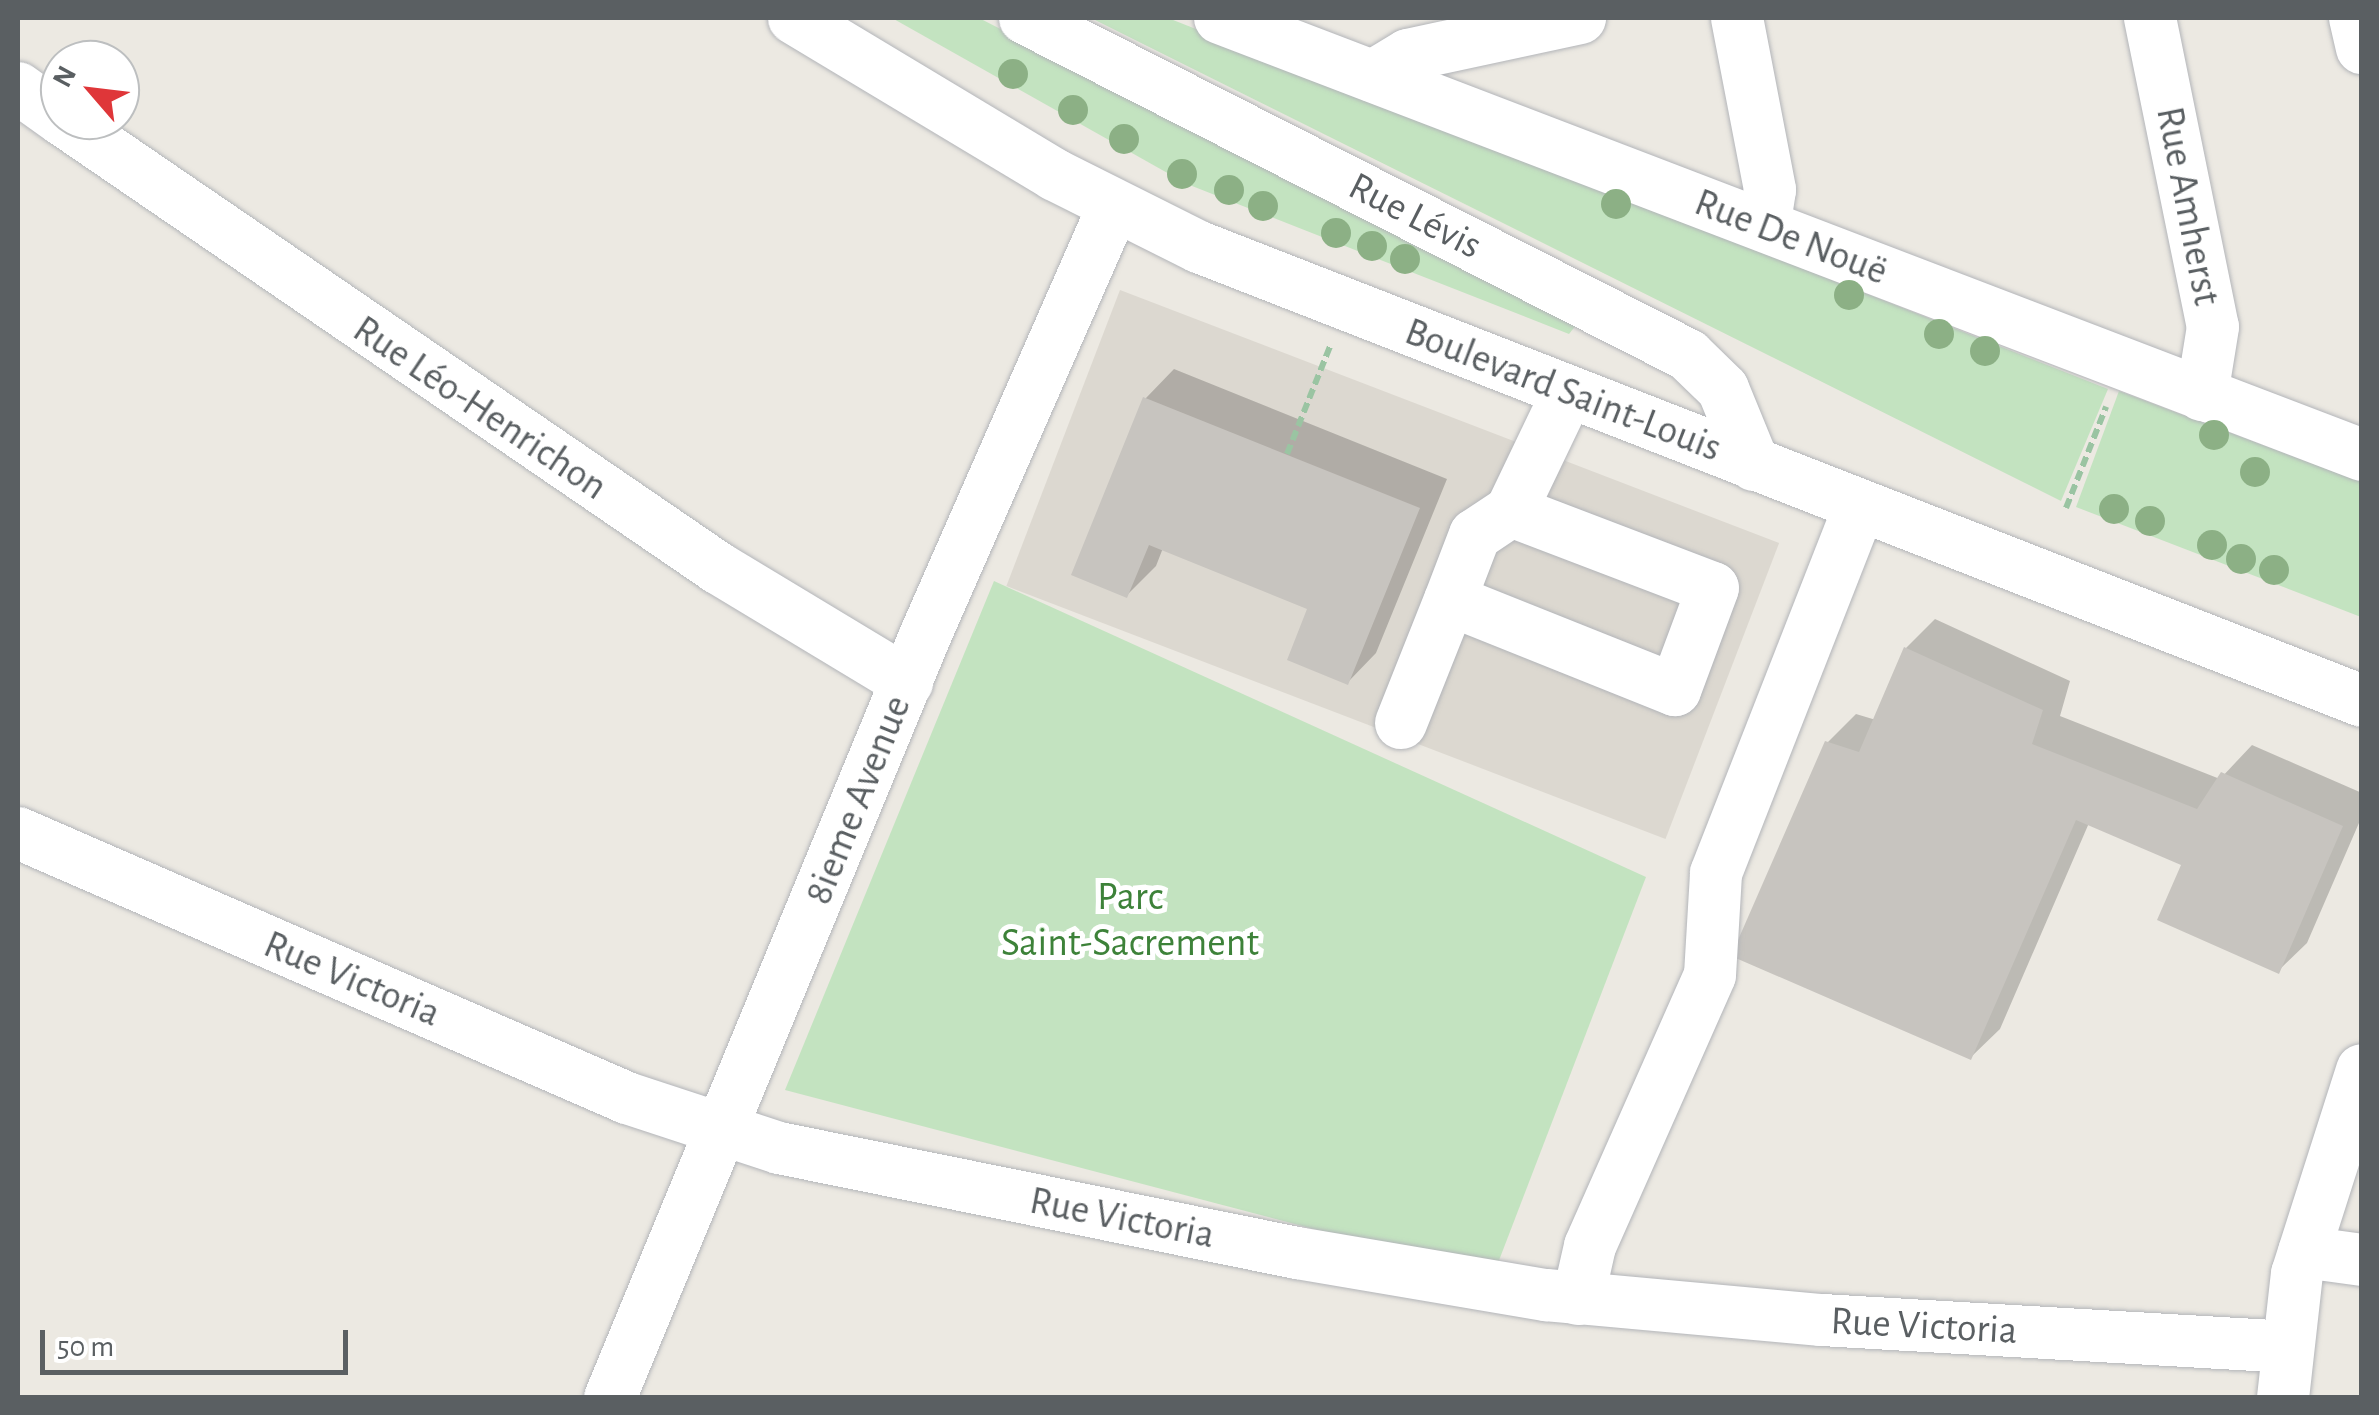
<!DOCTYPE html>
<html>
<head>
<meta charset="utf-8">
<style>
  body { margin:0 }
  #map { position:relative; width:2379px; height:1415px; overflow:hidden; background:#ece9e2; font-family:"Alegreya Sans",sans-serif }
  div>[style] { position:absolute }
  .education>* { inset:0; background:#dcd8d0; transform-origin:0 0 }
  .green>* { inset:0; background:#c3e3c0 }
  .shadow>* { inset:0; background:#0003 }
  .building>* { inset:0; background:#c7c4bf }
  .path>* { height:6px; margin-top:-3px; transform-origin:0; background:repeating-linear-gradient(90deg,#9ac4a2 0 10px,transparent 0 15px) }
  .roads { filter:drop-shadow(0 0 2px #b3b5b9) drop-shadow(0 0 2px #b3b5b9) }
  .minor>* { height:52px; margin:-26px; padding:0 26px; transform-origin:26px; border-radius:26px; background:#fff }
  .trees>* { width:30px; height:30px; margin:-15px; border-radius:50%; background:#8cb085 }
  span { translate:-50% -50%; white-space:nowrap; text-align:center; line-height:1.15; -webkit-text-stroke:10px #fff; paint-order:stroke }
  .street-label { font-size:40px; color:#5a5f62 }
  .park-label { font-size:40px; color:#3d8239 }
  .frame { position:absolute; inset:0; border:20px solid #5a5f62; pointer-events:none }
  .north { position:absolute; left:40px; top:40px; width:100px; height:100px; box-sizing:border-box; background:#fff; border:2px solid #bdbfc0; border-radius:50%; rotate:298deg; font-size:28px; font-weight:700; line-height:40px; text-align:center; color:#5a5f62 }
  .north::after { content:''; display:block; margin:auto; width:35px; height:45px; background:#df3639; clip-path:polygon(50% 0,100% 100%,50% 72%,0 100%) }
  .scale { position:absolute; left:40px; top:1330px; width:308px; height:45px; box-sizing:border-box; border:5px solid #5a5f62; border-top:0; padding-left:12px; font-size:30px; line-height:35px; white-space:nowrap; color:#5a5f62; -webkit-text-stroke:8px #fff; paint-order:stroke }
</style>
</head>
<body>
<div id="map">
  <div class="education">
    <i style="left:1120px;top:290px;width:706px;height:317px;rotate:21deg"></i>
  </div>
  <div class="green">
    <i style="clip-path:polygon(892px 18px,979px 18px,1577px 324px,1569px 334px,1187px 184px)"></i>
    <i style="clip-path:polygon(1091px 18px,1168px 18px,2108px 389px,2061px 501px)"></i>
    <i style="clip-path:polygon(2119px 391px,2361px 482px,2361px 617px,2076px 507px)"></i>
    <i style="clip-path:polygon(994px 581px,1646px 877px,1493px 1276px,785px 1090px)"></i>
  </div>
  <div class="shadow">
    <i style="clip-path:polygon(1174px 369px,1447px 479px,1376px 653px,1348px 682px,1310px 607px,1163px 548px,1156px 566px,1127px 595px,1074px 573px,1146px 398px)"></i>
    <i style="clip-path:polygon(1935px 619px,2070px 681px,2060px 716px,2220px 779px,2252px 745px,2362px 793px,2362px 816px,2307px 943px,2278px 971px,2184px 864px,2089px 823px,2000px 1029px,1971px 1057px,1827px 743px,1856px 714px,1876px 720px,1906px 648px)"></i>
  </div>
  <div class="building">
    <i style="clip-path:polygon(1143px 397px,1420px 508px,1348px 685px,1287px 660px,1307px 609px,1149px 545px,1127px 598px,1071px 575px)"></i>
    <i style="clip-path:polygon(1904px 647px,2043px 710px,2032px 744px,2197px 809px,2221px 772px,2343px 826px,2279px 974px,2157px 920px,2181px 865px,2076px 820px,1971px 1060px,1731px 956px,1825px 741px,1859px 752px)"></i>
  </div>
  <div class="path">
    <i style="left:1287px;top:454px;width:118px;rotate:-68.2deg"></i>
    <i style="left:2066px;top:508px;width:109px;rotate:-68.4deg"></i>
  </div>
  <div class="roads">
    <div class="minor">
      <i style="left:794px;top:18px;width:305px;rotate:31deg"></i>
      <i style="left:1055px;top:175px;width:161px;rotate:26.6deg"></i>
      <i style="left:1199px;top:247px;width:1248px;rotate:21.32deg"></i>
      <i style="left:1025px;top:18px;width:744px;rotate:26.94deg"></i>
      <i style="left:1688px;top:355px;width:49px;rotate:44.2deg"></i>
      <i style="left:1723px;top:389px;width:82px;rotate:67.8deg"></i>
      <i style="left:1220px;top:18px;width:1223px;rotate:20.94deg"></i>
      <i style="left:1737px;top:18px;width:175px;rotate:79.1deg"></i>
      <i style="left:1770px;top:190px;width:36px;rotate:99deg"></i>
      <i style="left:2150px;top:18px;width:315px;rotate:78.5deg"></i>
      <i style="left:2213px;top:327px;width:69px;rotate:99.2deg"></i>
      <i style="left:2355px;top:18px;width:31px;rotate:77deg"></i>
      <i style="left:1373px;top:76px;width:41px;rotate:-31deg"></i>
      <i style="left:1408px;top:55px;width:176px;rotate:-12.1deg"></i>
      <i style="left:18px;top:88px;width:52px;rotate:35.5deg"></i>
      <i style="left:63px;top:120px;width:794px;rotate:34.37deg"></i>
      <i style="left:718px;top:568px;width:221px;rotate:31.1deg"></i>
      <i style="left:1511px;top:511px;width:216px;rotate:20.9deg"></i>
      <i style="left:1713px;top:588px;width:109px;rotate:110.4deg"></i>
      <i style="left:1675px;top:690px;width:242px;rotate:-158.2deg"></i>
      <i style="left:1450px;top:600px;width:70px;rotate:-69deg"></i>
      <i style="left:1475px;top:535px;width:43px;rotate:-33.7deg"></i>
      <i style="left:1511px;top:511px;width:132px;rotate:-64.4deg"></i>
      <i style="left:1401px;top:723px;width:132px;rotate:-68.3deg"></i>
      <i style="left:18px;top:833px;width:664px;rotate:23.52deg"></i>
      <i style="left:627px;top:1098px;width:160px;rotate:18.2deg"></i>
      <i style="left:779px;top:1148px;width:529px;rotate:11.46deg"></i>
      <i style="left:1297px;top:1253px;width:253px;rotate:9.6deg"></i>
      <i style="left:1546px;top:1295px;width:277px;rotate:5.2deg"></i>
      <i style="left:1822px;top:1320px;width:467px;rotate:3.3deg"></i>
      <i style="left:2304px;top:1252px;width:59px;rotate:7.9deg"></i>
      <i style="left:1578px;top:1299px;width:54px;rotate:-77.2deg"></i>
      <i style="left:1590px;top:1246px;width:296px;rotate:-66.1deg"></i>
      <i style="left:1710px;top:975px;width:102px;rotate:-86.6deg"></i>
      <i style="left:1716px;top:873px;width:394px;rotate:-68.6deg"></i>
      <i style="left:610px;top:1398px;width:825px;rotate:-67.54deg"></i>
      <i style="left:925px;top:636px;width:470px;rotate:-66.3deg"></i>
      <i style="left:2283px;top:1398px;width:125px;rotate:-83.6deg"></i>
      <i style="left:2297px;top:1274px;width:214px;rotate:-72.3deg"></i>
    </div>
  </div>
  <div class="trees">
    <i style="left:1013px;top:74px"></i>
    <i style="left:1073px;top:110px"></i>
    <i style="left:1124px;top:139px"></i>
    <i style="left:1182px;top:174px"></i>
    <i style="left:1229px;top:190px"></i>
    <i style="left:1616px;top:204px"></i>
    <i style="left:1263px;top:206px"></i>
    <i style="left:1336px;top:233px"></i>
    <i style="left:1372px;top:246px"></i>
    <i style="left:1405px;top:259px"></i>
    <i style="left:1849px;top:295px"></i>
    <i style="left:1939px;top:334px"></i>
    <i style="left:1985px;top:351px"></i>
    <i style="left:2214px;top:435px"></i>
    <i style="left:2255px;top:472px"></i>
    <i style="left:2114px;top:509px"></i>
    <i style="left:2150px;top:521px"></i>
    <i style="left:2212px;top:545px"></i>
    <i style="left:2241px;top:559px"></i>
    <i style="left:2274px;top:570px"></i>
  </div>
  <div class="street-label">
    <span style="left:2188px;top:206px;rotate:79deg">Rue Amherst</span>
    <span style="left:1415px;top:216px;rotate:27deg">Rue Lévis</span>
    <span style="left:1791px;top:237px;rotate:21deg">Rue De Nouë</span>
    <span style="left:1563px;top:390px;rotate:21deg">Boulevard Saint-Louis</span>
    <span style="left:480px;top:408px;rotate:34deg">Rue Léo-Henrichon</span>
    <span style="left:858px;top:800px;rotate:-68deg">8ieme Avenue</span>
    <span style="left:352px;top:979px;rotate:23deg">Rue Victoria</span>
    <span style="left:1122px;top:1218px;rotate:11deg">Rue Victoria</span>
    <span style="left:1924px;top:1326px;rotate:3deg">Rue Victoria</span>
  </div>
  <div class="park-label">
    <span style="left:1130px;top:920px">Parc<br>Saint-Sacrement</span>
  </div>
  <div class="frame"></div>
  <div class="north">N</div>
  <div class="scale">50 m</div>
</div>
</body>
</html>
